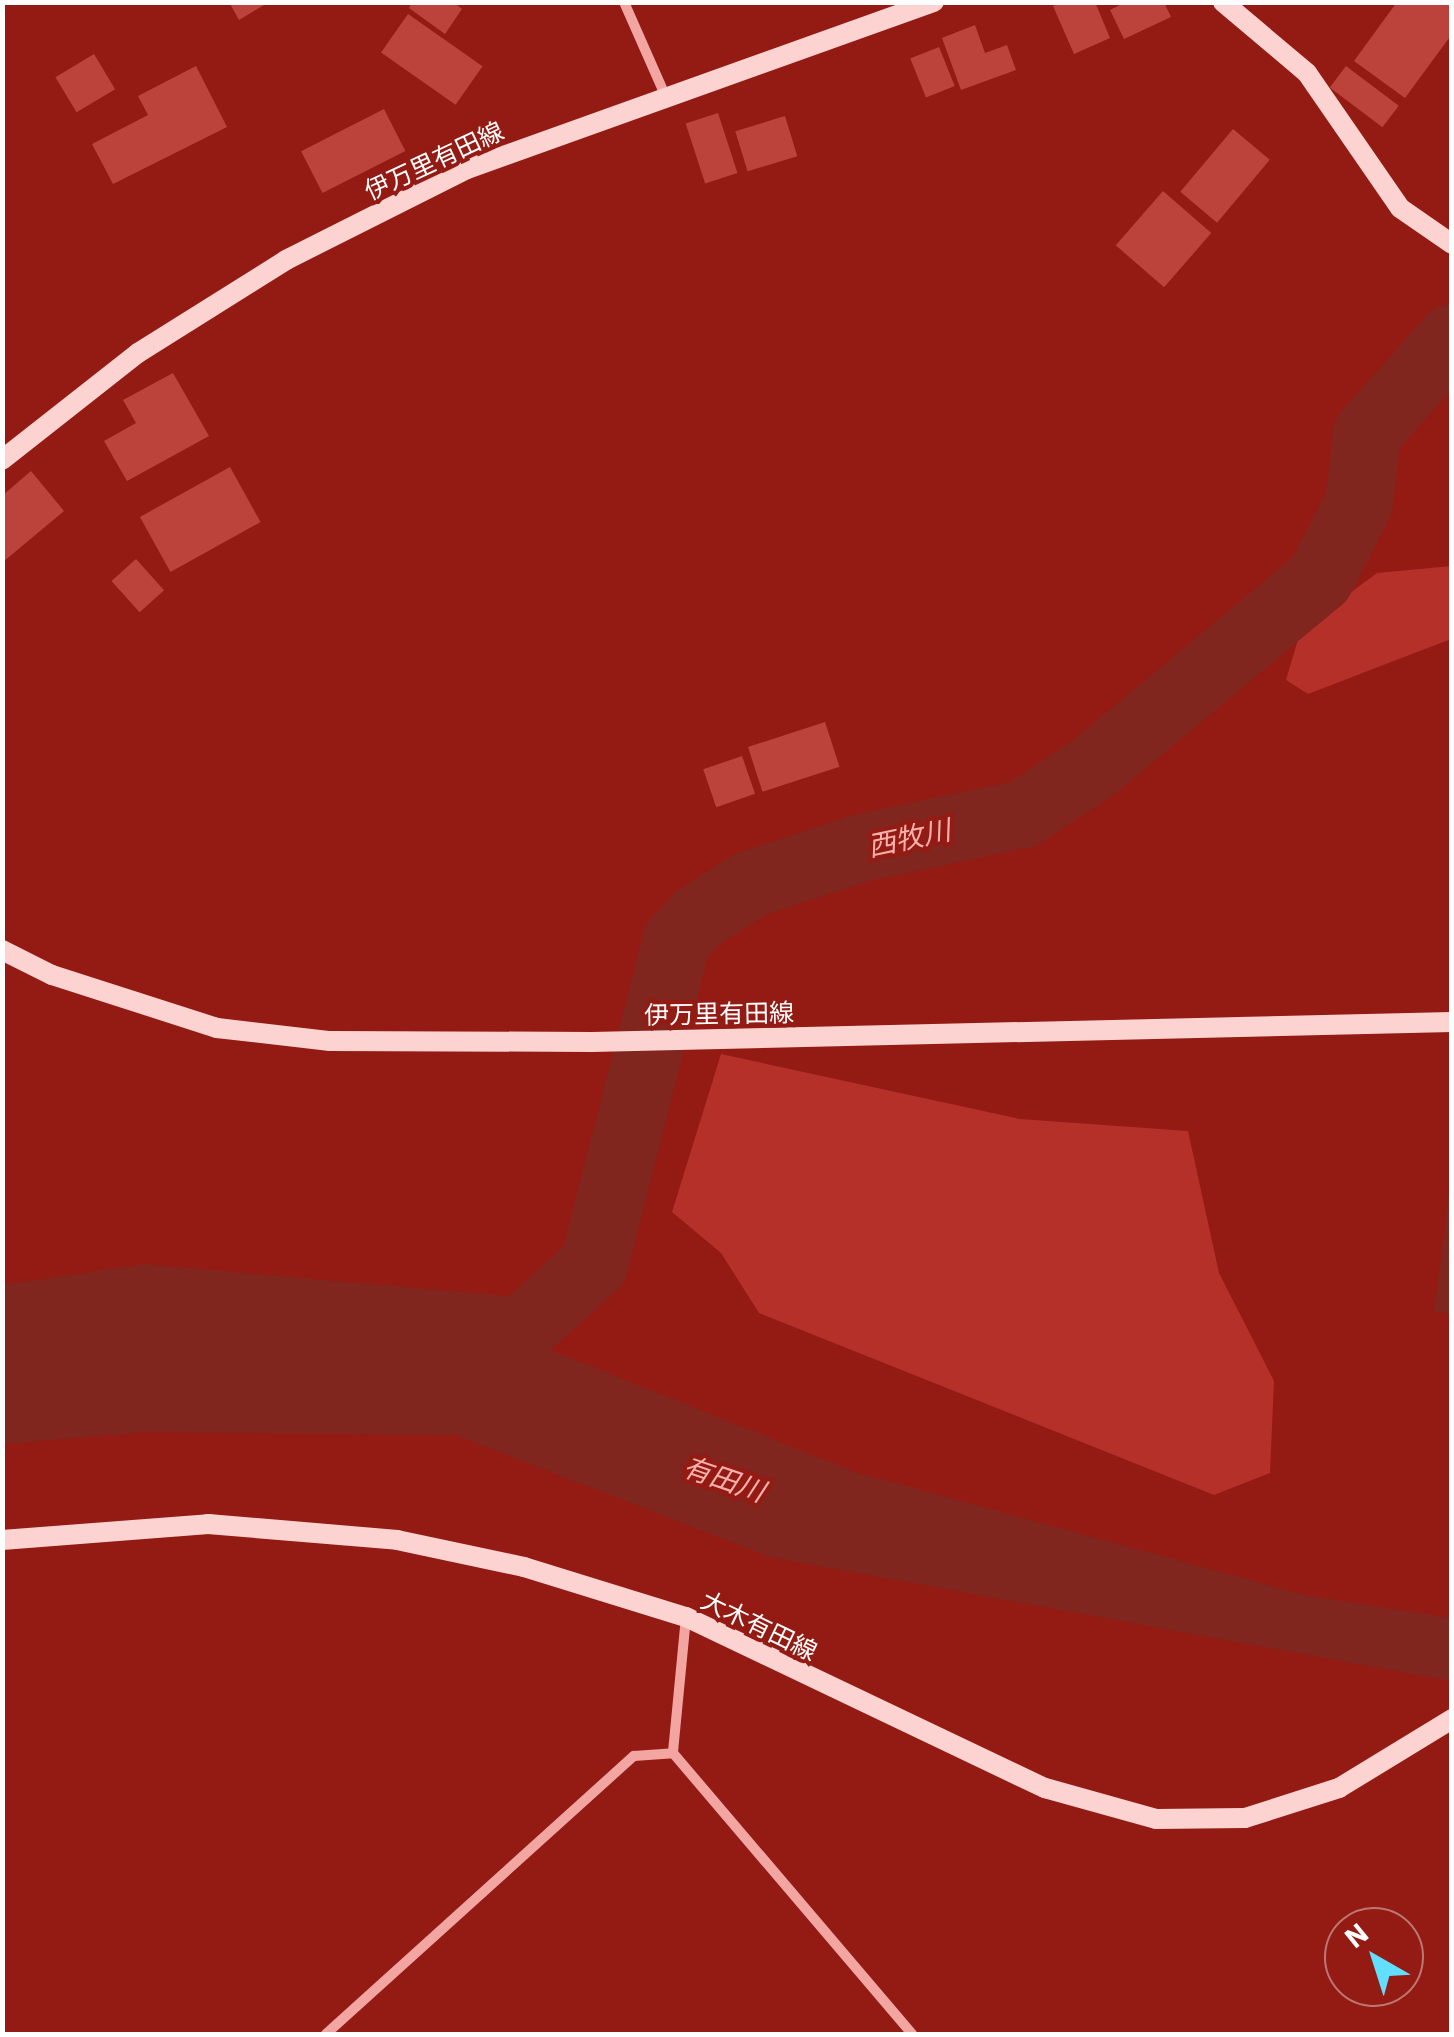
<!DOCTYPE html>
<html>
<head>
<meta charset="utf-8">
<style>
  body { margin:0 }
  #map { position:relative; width:1454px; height:2037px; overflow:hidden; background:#931b13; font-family:"IBM Plex Sans","Noto Sans JP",sans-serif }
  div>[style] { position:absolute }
  .green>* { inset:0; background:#b43029 }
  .water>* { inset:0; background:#80261f }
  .river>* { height:68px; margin:-34px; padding:0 34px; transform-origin:34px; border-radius:34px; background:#80261f }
  .building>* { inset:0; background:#bc433c; transform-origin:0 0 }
  .street>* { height:10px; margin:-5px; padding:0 5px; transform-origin:5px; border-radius:5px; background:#f2a5a1 }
  .secondary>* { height:20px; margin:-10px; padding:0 10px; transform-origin:10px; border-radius:10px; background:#fcd3d0 }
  span { translate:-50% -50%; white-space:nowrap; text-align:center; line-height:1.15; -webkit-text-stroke:8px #931b13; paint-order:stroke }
  .street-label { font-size:25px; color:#fff }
  .water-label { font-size:28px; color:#f9b1ad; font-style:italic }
  .frame { position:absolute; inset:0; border:5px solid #fff; pointer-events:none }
  .north { position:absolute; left:1324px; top:1907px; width:100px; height:100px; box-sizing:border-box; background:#931b13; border:2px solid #be7671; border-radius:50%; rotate:321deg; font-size:28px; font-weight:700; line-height:40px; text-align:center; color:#fff }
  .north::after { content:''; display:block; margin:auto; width:35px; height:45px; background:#62deff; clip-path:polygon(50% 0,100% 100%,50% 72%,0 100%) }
</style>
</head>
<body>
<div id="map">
  <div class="green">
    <i style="clip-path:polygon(1451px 566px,1451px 639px,1308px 694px,1286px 680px,1301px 629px,1377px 573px)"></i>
    <i style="clip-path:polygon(721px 1054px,1020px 1119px,1188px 1131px,1219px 1273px,1274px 1381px,1270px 1473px,1214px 1495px,759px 1313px,721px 1253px,672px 1212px)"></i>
  </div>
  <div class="water">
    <i style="clip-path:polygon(1451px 1176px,1452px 1314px,1451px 1314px,1434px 1312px)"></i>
    <i style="clip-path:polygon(144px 1264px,551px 1300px,548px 1349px,855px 1472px,1305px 1595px,1451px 1618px,1451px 1681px,770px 1557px,456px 1435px,145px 1432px,3px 1444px,3px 1285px)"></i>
  </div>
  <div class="river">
    <i style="left:481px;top:1367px;width:152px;rotate:-42.1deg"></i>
    <i style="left:594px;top:1265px;width:335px;rotate:-75.7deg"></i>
    <i style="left:677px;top:940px;width:32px;rotate:-46deg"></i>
    <i style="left:699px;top:917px;width:62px;rotate:-32.4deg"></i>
    <i style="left:751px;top:884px;width:116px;rotate:-18.1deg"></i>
    <i style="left:861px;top:848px;width:166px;rotate:-11.9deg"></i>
    <i style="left:1023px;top:814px;width:85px;rotate:-33.5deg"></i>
    <i style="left:1094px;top:767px;width:294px;rotate:-39.8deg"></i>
    <i style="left:1320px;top:579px;width:85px;rotate:-62.8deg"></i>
    <i style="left:1359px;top:503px;width:69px;rotate:-83.4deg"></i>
    <i style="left:1367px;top:434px;width:128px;rotate:-48.5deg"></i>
  </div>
  <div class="building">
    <i style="clip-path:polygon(229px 2px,269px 2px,239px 20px)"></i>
    <i style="clip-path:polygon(412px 2px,453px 2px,462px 9px,445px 34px,409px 8px)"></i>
    <i style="clip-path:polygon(1062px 2px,1095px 2px,1110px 38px,1074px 54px,1053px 6px)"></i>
    <i style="clip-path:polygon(1126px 2px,1164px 2px,1171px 17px,1124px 39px,1110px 10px)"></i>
    <i style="clip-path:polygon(1397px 2px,1452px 2px,1452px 34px,1405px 98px,1354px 61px)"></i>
    <i style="left:408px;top:14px;width:91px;height:47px;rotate:35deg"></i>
    <i style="clip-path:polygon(975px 25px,985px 53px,1007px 45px,1016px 70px,961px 90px,942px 38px)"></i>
    <i style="left:939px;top:47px;width:42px;height:31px;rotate:68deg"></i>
    <i style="left:94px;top:54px;width:41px;height:45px;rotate:59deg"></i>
    <i style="clip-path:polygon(196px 66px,227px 127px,113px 184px,92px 144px,148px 115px,138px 96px)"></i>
    <i style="left:1346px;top:66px;width:66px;height:27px;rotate:37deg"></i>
    <i style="left:384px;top:109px;width:47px;height:93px;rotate:63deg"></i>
    <i style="left:718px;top:113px;width:63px;height:34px;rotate:72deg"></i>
    <i style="left:785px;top:116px;width:42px;height:52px;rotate:73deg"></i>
    <i style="left:1233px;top:129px;width:48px;height:82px;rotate:40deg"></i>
    <i style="left:1163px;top:191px;width:64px;height:72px;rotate:41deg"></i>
    <i style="clip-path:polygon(173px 373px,209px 436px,127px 481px,104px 441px,136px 423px,123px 400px)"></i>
    <i style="left:230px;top:467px;width:63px;height:103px;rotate:61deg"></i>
    <i style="clip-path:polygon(31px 471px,64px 511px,3px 562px,3px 495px)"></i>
    <i style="left:136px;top:559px;width:42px;height:33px;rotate:48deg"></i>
    <i style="left:825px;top:722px;width:47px;height:81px;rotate:72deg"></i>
    <i style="left:742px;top:756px;width:40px;height:41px;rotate:71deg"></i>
  </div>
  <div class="street">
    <i style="left:624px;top:2px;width:102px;rotate:66.2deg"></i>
    <i style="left:686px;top:1617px;width:137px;rotate:95.5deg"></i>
    <i style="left:673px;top:1753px;width:369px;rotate:49.6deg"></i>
    <i style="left:326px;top:2034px;width:415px;rotate:-42.1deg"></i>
    <i style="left:634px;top:1756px;width:39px;rotate:-4deg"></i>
  </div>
  <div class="secondary">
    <i style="left:1223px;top:2px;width:110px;rotate:40.2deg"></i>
    <i style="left:1307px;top:73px;width:164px;rotate:55.4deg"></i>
    <i style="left:1400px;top:208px;width:63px;rotate:34.7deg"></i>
    <i style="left:2px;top:460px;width:173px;rotate:-38.2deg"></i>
    <i style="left:138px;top:353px;width:175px;rotate:-32.1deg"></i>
    <i style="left:286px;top:260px;width:203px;rotate:-26.7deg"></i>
    <i style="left:467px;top:169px;width:496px;rotate:-19.7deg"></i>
    <i style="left:2px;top:950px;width:56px;rotate:26.6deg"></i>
    <i style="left:52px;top:975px;width:173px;rotate:17.8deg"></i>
    <i style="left:217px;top:1028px;width:114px;rotate:6.6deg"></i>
    <i style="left:330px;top:1041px;width:262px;rotate:0.2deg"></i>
    <i style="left:592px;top:1042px;width:860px;rotate:-1.33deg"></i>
    <i style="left:2px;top:1540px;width:207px;rotate:-4.4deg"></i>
    <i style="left:208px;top:1524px;width:190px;rotate:4.8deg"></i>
    <i style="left:397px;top:1540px;width:130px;rotate:12deg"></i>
    <i style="left:524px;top:1567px;width:170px;rotate:17.2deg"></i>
    <i style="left:686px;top:1617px;width:398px;rotate:25.5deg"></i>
    <i style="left:1045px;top:1788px;width:115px;rotate:15.6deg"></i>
    <i style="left:1156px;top:1819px;width:89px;rotate:-0.6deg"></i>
    <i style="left:1245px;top:1818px;width:99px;rotate:-17.7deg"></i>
    <i style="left:1339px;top:1788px;width:132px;rotate:-31.4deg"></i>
  </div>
  <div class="street-label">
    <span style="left:434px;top:161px;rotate:-25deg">伊万里有田線</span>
    <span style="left:719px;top:1014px;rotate:-1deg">伊万里有田線</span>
    <span style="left:759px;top:1626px;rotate:26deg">大木有田線</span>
  </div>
  <div class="water-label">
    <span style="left:909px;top:838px;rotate:-12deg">西牧川</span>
    <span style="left:724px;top:1479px;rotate:19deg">有田川</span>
  </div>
  <div class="frame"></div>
  <div class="north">N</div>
</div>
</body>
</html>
